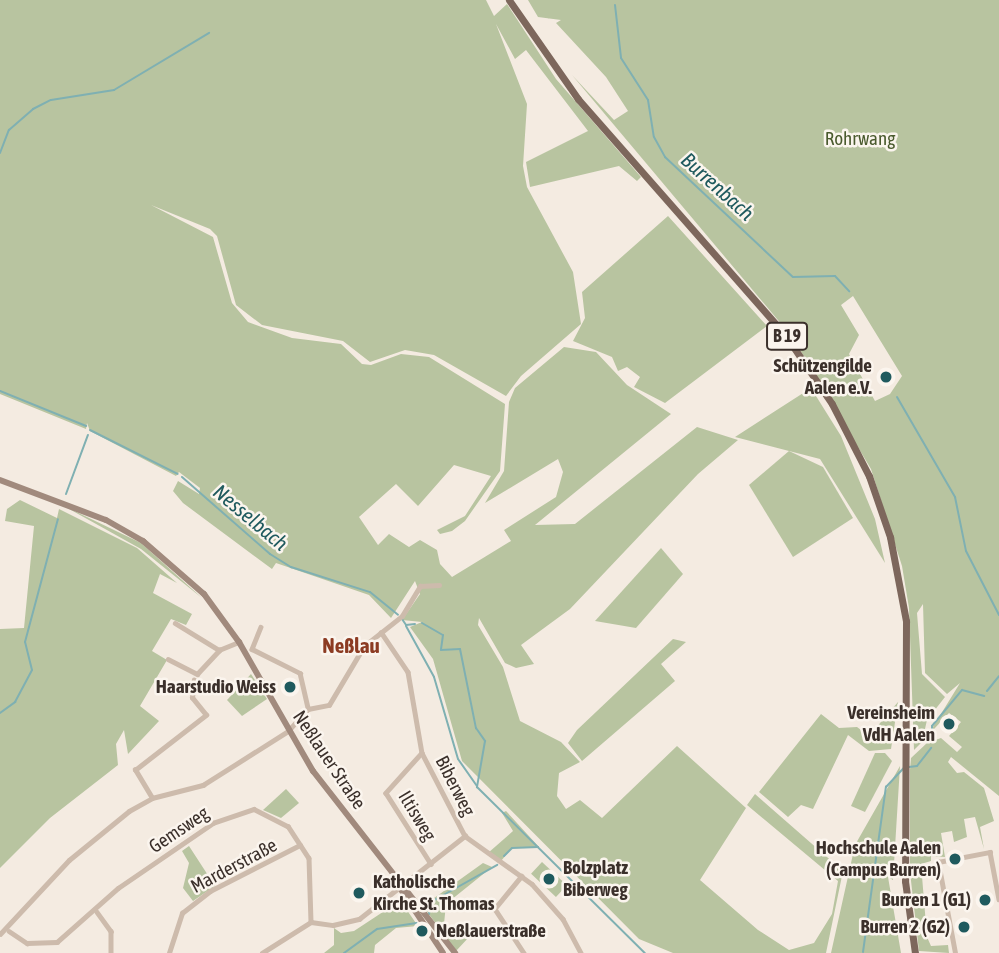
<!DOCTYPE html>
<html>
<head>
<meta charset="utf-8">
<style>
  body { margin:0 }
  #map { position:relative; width:999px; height:953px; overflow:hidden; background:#f4ebe1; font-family:"Asap Condensed",sans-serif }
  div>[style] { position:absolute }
  .green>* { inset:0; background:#b8c4a0; transform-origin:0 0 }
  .stream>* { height:2px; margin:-1px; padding:0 1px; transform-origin:1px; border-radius:1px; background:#7fb0b2 }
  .minor>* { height:4.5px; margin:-2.25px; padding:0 2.25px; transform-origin:2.25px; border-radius:2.25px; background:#cdbbac }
  .secondary>* { height:6px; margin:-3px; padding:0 3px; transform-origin:3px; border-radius:3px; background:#a18a7d }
  .primary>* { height:7px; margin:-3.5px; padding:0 3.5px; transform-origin:3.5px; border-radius:3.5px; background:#7d675c }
  .dots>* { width:19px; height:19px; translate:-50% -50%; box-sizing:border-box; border:4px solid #fbf5ee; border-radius:50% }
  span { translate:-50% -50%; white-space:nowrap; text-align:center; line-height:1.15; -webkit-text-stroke:5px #fbf5ee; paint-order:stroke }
  .shield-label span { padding:2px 5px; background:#fbf5ee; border:2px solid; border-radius:5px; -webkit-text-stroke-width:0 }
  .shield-label { font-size:18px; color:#3b302b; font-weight:700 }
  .park-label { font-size:19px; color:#4a5a2e }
  .poi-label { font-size:19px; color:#3b302b; font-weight:700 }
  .right { translate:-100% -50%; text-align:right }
  .left { translate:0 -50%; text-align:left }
  .street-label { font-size:19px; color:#3b302b }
  .water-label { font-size:21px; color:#1f5a5e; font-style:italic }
  .neighbourhood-label { font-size:21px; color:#8c3b22; font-weight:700 }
</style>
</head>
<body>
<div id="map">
  <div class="green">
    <i style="clip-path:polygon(0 0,486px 0,494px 16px,507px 4px,556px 79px,641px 177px,637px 181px,619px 166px,530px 187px,526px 162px,588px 131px,526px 50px,515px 59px,496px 24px,527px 104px,523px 166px,527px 187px,573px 272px,581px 324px,521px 376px,506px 396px,434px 355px,405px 350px,370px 362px,343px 341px,262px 325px,236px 305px,217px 236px,210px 229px,151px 205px,213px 237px,232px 303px,248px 322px,292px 338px,341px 344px,362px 364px,371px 365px,401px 354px,429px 357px,505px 404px,500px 471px,465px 521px,452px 531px,440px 534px,437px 530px,465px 516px,491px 476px,454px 465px,418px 506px,396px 484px,359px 517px,378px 545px,389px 534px,409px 547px,420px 540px,437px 550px,440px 564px,452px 577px,511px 541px,504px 530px,556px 497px,563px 472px,558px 459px,485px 503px,504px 471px,509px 402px,515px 388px,564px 347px,596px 352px,627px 385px,671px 414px,535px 525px,575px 524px,697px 427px,738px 440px,698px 474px,570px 609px,521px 645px,534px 664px,516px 668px,505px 663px,479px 618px,478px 625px,503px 667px,520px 721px,561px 742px,580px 762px,559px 773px,557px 796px,566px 809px,580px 800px,602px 818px,677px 746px,746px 808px,700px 880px,758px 930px,789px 950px,814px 943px,832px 914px,838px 881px,747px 805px,755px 794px,843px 871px,826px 953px,673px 953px,639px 939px,462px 761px,433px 659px,410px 627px,422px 622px,402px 620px,420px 594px,415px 581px,391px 618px,369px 595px,276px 563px,272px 569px,183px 503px,173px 491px,178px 481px,199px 494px,200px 488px,179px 472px,176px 476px,90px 431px,87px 423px,86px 429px,0 394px)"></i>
    <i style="clip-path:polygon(evenodd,528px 0,999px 0,999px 796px,951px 757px,948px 762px,957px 773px,964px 772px,984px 788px,994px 821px,980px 827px,984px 849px,975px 817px,964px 819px,967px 837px,954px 842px,952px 831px,941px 833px,945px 857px,931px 856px,931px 861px,921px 864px,927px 937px,931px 946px,948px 945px,949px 953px,919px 951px,910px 872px,910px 770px,911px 758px,927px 743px,941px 738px,957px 752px,962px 747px,949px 736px,961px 722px,949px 713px,934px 729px,934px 738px,928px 735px,960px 683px,947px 694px,925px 673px,923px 604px,917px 613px,922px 674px,945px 697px,927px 720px,922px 742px,914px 750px,909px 608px,902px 566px,871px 469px,793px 338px,572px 75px,614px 120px,628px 111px,606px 77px,556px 23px,561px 20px,538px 17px,528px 0,853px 296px,902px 376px,890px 394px,875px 401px,849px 354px,859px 335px,841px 305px,853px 296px)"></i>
    <i style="clip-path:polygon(668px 216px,767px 326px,665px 403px,634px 387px,640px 377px,627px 367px,618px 371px,612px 357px,573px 341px,585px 318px,582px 292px)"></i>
    <i style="clip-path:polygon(811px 388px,841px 436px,875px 519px,885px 563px,820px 459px,735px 437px)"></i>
    <i style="clip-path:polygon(789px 451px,823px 467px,853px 518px,793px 557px,749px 485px)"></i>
    <i style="clip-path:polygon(20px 500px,57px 518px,59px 509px,137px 548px,177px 583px,160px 574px,153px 593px,192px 614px,186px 625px,171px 619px,152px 651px,167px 660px,140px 706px,159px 721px,128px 754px,124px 730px,116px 744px,118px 765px,50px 818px,0 868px,0 629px,24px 628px,34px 526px,5px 521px,7px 509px)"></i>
    <i style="clip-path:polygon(62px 505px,141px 543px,202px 598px,141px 549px)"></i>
    <i style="clip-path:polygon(661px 548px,683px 574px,636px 628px,595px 621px)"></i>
    <i style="clip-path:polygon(673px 639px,686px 642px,661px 664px,675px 681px,582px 761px,568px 743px,577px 730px)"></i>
    <i style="clip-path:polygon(251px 674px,267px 699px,242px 716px,227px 700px)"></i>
    <i style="clip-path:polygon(898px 702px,891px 749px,869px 751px,848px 735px,813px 809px,801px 805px,788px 817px,759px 792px,821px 714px,839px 728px,857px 727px,869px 736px)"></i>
    <i style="clip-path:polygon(875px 753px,885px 753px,892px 761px,865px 812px,851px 806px)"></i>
    <i style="clip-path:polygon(900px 766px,893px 880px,888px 877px,901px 953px,831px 953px,855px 845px)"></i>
    <i style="clip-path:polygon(286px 789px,299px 803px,281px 818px,263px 810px)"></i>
    <i style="clip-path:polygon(506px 811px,539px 847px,512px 848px,501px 861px,488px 853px,513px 831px,502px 813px)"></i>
    <i style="clip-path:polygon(189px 846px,215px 886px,193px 901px,183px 888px,189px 863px,182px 851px)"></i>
    <i style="left:542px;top:862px;width:34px;height:16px;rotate:43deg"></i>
    <i style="clip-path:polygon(483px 863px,492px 867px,446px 904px,444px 924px,456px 940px,470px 936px,456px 951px,423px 906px)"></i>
    <i style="clip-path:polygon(395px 904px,404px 906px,418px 926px,396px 928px,375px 945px,374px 953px,324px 953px,334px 945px,334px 928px,341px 933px,354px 931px)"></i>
  </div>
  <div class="stream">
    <i style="left:615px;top:5px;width:53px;rotate:83.5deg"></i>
    <i style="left:621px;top:58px;width:50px;rotate:57.3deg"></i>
    <i style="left:648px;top:100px;width:37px;rotate:81deg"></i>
    <i style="left:654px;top:137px;width:23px;rotate:61deg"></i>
    <i style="left:665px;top:157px;width:175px;rotate:43.2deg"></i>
    <i style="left:793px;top:277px;width:42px;rotate:-1.4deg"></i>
    <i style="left:835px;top:276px;width:21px;rotate:47deg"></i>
    <i style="left:0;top:153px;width:25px;rotate:-69deg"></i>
    <i style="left:9px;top:130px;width:32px;rotate:-41deg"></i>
    <i style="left:33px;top:109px;width:20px;rotate:-27deg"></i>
    <i style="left:51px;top:100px;width:64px;rotate:-9deg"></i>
    <i style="left:114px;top:90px;width:111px;rotate:-31deg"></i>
    <i style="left:0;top:391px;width:93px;rotate:22.1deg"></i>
    <i style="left:897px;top:397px;width:116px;rotate:59.9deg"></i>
    <i style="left:955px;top:497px;width:55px;rotate:78.5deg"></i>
    <i style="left:966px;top:551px;width:72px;rotate:62.7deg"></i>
    <i style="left:90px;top:430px;width:98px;rotate:26.6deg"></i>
    <i style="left:182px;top:477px;width:117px;rotate:41.2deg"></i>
    <i style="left:270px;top:554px;width:25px;rotate:32deg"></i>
    <i style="left:291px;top:567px;width:83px;rotate:17.6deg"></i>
    <i style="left:370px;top:592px;width:36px;rotate:39deg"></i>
    <i style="left:66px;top:494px;width:63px;rotate:-69.6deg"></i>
    <i style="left:402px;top:619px;width:7px;rotate:56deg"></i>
    <i style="left:406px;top:625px;width:9px;rotate:-6deg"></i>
    <i style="left:422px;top:623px;width:24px;rotate:30deg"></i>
    <i style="left:443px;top:635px;width:15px;rotate:98deg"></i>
    <i style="left:441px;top:650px;width:19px;rotate:-3deg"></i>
    <i style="left:460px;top:649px;width:81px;rotate:78.6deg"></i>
    <i style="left:476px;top:728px;width:16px;rotate:55deg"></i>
    <i style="left:485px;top:741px;width:47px;rotate:99.9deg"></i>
    <i style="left:477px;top:787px;width:236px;rotate:44.7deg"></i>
    <i style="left:406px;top:626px;width:58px;rotate:61.2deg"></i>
    <i style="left:434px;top:677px;width:85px;rotate:73.7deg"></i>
    <i style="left:458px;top:759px;width:33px;rotate:55deg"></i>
    <i style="left:987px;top:691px;width:19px;rotate:-51deg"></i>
    <i style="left:0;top:713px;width:19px;rotate:-36deg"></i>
    <i style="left:15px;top:702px;width:36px;rotate:-62deg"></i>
    <i style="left:32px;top:670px;width:29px;rotate:-104deg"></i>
    <i style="left:25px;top:642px;width:127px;rotate:-75deg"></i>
    <i style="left:932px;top:737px;width:11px;rotate:-90deg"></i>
    <i style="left:932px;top:726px;width:47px;rotate:-50.2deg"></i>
    <i style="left:962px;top:690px;width:23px;rotate:15deg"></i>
    <i style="left:909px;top:767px;width:8px;rotate:-7deg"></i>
    <i style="left:917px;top:766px;width:23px;rotate:-52deg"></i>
    <i style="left:504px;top:856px;width:11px;rotate:-45deg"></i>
    <i style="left:512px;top:848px;width:26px;rotate:-2deg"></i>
    <i style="left:429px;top:914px;width:12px;rotate:-81deg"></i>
    <i style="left:431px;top:902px;width:76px;rotate:-29.3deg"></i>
    <i style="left:863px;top:952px;width:167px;rotate:-82.1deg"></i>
    <i style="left:886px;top:787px;width:26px;rotate:-47deg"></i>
    <i style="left:344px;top:953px;width:41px;rotate:-36deg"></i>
    <i style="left:377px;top:929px;width:40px;rotate:-8.5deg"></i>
  </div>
  <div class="minor">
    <i style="left:175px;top:623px;width:52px;rotate:31.5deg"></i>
    <i style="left:261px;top:627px;width:24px;rotate:112deg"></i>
    <i style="left:252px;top:649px;width:54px;rotate:26.6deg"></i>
    <i style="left:300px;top:673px;width:37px;rotate:77deg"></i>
    <i style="left:381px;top:632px;width:48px;rotate:56deg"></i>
    <i style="left:408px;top:672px;width:82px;rotate:80.2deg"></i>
    <i style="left:422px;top:753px;width:93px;rotate:62.6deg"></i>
    <i style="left:465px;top:836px;width:82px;rotate:35.6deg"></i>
    <i style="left:532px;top:884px;width:47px;rotate:48.5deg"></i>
    <i style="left:563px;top:919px;width:38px;rotate:62deg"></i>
    <i style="left:168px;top:659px;width:33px;rotate:27deg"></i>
    <i style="left:197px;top:674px;width:33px;rotate:-47deg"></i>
    <i style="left:219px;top:650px;width:22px;rotate:-22deg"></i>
    <i style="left:422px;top:753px;width:54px;rotate:132deg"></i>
    <i style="left:386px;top:793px;width:84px;rotate:57.6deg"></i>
    <i style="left:152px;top:798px;width:33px;rotate:-121deg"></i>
    <i style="left:135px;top:770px;width:90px;rotate:-37.8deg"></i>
    <i style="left:206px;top:715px;width:22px;rotate:-129deg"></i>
    <i style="left:192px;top:698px;width:18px;rotate:-84deg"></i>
    <i style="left:522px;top:876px;width:43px;rotate:129.3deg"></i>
    <i style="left:495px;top:909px;width:53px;rotate:56.6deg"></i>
    <i style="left:97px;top:912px;width:24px;rotate:54deg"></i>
    <i style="left:111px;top:931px;width:22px;rotate:90deg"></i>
    <i style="left:9px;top:931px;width:22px;rotate:34deg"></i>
    <i style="left:27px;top:943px;width:30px;rotate:-2deg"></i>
    <i style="left:57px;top:942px;width:81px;rotate:-41.5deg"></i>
    <i style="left:118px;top:888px;width:115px;rotate:-34.4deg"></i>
    <i style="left:213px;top:823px;width:43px;rotate:-18.9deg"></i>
    <i style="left:254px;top:809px;width:38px;rotate:27deg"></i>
    <i style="left:288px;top:826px;width:38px;rotate:57deg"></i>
    <i style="left:309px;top:858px;width:64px;rotate:88.2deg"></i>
    <i style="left:0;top:934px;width:101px;rotate:-47deg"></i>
    <i style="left:69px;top:860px;width:77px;rotate:-39.2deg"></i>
    <i style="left:129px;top:811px;width:26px;rotate:-29deg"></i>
    <i style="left:152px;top:798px;width:53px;rotate:-14.3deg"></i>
    <i style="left:203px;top:785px;width:101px;rotate:-32.4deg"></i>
    <i style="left:288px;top:731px;width:30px;rotate:-48deg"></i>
    <i style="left:308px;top:709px;width:21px;rotate:-11deg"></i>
    <i style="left:329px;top:705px;width:69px;rotate:-59.3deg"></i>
    <i style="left:364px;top:646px;width:48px;rotate:-38.3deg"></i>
    <i style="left:402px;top:616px;width:35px;rotate:-59deg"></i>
    <i style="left:420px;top:586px;width:19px;rotate:-3deg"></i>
    <i style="left:169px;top:953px;width:42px;rotate:-72deg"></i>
    <i style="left:182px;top:913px;width:36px;rotate:-38deg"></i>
    <i style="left:210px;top:891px;width:101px;rotate:-27.1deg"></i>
    <i style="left:262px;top:953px;width:58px;rotate:-32.3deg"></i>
    <i style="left:311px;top:922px;width:22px;rotate:8deg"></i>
    <i style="left:333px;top:925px;width:27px;rotate:-13deg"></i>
    <i style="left:359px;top:919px;width:135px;rotate:-38.1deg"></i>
    <i style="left:955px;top:953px;width:93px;rotate:-100.6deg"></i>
    <i style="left:938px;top:862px;width:53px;rotate:-10.9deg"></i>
    <i style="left:990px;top:852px;width:48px;rotate:79.2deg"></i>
  </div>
  <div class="secondary">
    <i style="left:0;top:480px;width:113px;rotate:20.7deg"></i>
    <i style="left:106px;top:520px;width:43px;rotate:29.6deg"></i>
    <i style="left:143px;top:541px;width:81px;rotate:41deg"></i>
    <i style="left:204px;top:594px;width:59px;rotate:53.9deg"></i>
    <i style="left:239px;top:642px;width:149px;rotate:60.2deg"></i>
    <i style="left:313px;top:771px;width:231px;rotate:52deg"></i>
    <i style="left:402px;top:891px;width:74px;rotate:56.5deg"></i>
  </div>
  <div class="primary">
    <i style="left:509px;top:0;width:121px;rotate:55.1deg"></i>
    <i style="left:578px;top:99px;width:315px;rotate:48.7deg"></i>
    <i style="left:786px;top:336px;width:82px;rotate:55.9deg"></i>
    <i style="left:832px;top:404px;width:81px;rotate:62.8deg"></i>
    <i style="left:869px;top:476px;width:65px;rotate:71deg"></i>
    <i style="left:890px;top:537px;width:86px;rotate:79.2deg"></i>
    <i style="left:906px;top:621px;width:260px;rotate:90.2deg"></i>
    <i style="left:905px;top:881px;width:73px;rotate:82.1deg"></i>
  </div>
  <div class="dots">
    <i style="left:886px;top:377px;background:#1f5a5e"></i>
    <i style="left:290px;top:687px;background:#1f5a5e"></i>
    <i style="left:949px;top:724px;background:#1f5a5e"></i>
    <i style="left:955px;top:859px;background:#1f5a5e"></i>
    <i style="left:549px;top:879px;background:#1f5a5e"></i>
    <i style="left:359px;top:893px;background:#1f5a5e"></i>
    <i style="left:985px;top:900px;background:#1f5a5e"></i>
    <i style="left:964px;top:927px;background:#1f5a5e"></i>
    <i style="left:422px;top:931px;background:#1f5a5e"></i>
  </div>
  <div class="shield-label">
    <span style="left:787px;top:336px">B 19</span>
  </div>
  <div class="park-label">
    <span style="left:860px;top:139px">Rohrwang</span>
  </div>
  <div class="poi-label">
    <span class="right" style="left:872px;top:377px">Schützengilde<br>Aalen e.V.</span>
    <span class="right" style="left:276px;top:687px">Haarstudio Weiss</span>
    <span class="right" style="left:935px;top:724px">Vereinsheim<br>VdH Aalen</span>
    <span class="right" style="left:941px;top:859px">Hochschule Aalen<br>(Campus Burren)</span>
    <span class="left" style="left:563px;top:879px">Bolzplatz<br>Biberweg</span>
    <span class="left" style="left:373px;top:893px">Katholische<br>Kirche St. Thomas</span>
    <span class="right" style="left:971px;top:900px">Burren 1 (G1)</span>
    <span class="right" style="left:950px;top:927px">Burren 2 (G2)</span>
    <span class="left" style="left:436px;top:931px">Neßlauerstraße</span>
  </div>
  <div class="street-label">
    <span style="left:329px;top:760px;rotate:56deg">Neßlauer Straße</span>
    <span style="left:455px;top:786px;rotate:63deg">Biberweg</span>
    <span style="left:417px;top:816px;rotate:59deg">Iltisweg</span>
    <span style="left:179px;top:830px;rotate:-34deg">Gemsweg</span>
    <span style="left:234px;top:866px;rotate:-28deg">Marderstraße</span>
  </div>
  <div class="water-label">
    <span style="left:718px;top:186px;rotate:42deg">Burrenbach</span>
    <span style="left:251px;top:517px;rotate:40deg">Nesselbach</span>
  </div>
  <div class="neighbourhood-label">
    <span style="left:351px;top:645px">Neßlau</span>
  </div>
</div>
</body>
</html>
